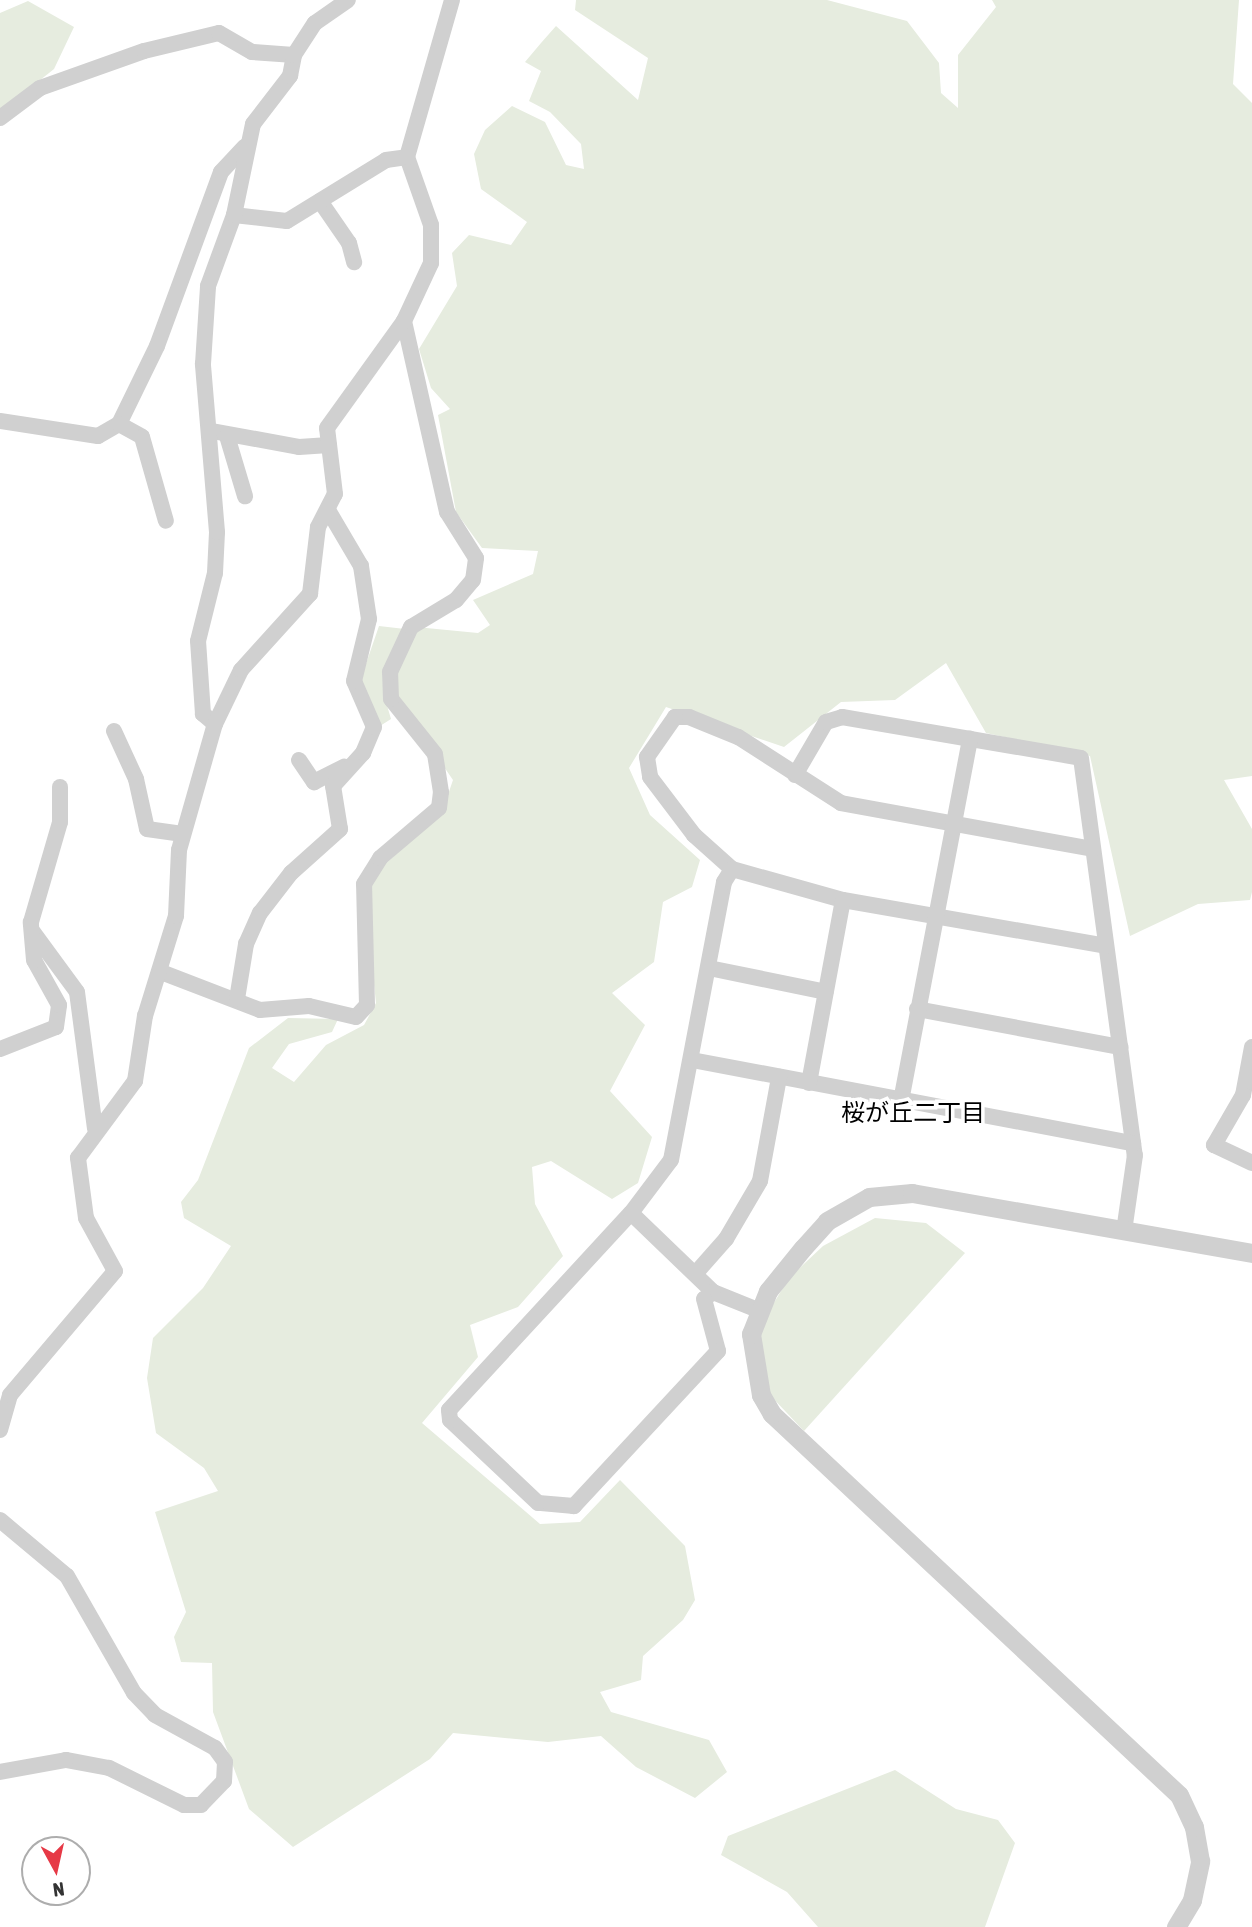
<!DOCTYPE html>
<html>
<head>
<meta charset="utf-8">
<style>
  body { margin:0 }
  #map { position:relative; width:1252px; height:1927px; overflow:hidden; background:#fff; font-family:"Asap Condensed","Noto Sans JP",sans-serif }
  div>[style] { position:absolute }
  .green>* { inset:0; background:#e6ecdf }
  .minor>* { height:16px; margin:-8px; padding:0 8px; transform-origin:8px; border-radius:8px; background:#d0d0d0 }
  .tertiary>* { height:19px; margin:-9.5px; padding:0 9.5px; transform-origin:9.5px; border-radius:9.5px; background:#d0d0d0 }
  span { translate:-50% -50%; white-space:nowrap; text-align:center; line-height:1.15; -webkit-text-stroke:7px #fff; paint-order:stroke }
  .neighbourhood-label { font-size:24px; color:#000 }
  .north { position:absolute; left:21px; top:1836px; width:70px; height:70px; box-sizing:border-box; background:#fff; border:2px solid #adadad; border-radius:50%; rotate:172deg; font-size:19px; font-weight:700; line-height:28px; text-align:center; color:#333 }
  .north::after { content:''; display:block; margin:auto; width:24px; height:32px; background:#e63946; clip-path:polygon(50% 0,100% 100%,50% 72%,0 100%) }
</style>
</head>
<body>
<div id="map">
  <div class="green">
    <i style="clip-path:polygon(576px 0,827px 0,907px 21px,939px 63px,941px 93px,958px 108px,958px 55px,996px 7px,992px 0,1239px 0,1233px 84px,1252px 103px,1252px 776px,1224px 780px,1252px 829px,1252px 892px,1250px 900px,1198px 904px,1130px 936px,1090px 756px,986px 733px,946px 663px,895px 700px,841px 702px,784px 747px,666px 707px,629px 768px,650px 815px,700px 860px,692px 887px,663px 902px,654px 962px,612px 993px,645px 1025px,610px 1091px,652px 1137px,638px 1183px,612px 1199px,551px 1161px,532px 1167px,535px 1204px,563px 1256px,518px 1307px,470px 1325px,478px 1357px,422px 1423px,540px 1524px,580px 1522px,620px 1480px,685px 1546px,695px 1600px,683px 1620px,643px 1656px,641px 1680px,600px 1692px,611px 1712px,709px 1740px,727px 1772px,695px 1798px,636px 1767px,601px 1736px,548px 1742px,453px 1733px,430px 1759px,293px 1847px,249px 1809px,213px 1712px,212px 1663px,181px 1662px,174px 1637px,186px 1612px,155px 1512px,218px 1491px,204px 1468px,156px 1433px,147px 1378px,153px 1338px,203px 1288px,231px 1246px,184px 1218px,181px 1202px,198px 1180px,249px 1048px,288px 1018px,338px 1019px,332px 1032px,289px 1044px,272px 1068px,294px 1082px,326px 1045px,364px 1025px,376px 1003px,365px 899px,371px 877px,442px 812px,453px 780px,392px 691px,397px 658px,416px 627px,478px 633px,490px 625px,473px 600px,533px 574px,538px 551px,482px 548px,456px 512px,438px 415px,450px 409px,431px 388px,419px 349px,457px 286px,452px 253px,469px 235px,511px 245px,527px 222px,481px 189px,474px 154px,485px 130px,512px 106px,545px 122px,566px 165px,584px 169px,581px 144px,550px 112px,529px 101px,541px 71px,525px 62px,541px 43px,556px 26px,638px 100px,648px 58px,575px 10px)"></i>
    <i style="clip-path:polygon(28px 1px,74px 27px,54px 69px,0 112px,0 13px)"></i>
    <i style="clip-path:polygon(379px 626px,405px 629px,386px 702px,391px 719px,380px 726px,360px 681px)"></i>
    <i style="clip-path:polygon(875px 1218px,926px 1223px,965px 1253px,804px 1431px,768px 1393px,759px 1339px,764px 1319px,789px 1278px,823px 1246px)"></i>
    <i style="clip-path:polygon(895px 1770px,956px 1809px,998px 1820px,1015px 1843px,985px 1927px,818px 1927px,787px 1892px,721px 1855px,728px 1836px)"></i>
  </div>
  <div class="minor">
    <i style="left:0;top:118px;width:50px;rotate:-36.9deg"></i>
    <i style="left:40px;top:88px;width:110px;rotate:-19.6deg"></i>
    <i style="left:144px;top:51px;width:77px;rotate:-13.5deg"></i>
    <i style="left:219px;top:33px;width:38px;rotate:30deg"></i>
    <i style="left:252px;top:52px;width:42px;rotate:4.1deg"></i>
    <i style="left:320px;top:201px;width:51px;rotate:55.4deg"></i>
    <i style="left:349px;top:243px;width:20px;rotate:75deg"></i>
    <i style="left:234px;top:215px;width:53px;rotate:6.5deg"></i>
    <i style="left:287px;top:221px;width:116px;rotate:-31.6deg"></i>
    <i style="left:386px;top:160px;width:21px;rotate:-8deg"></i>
    <i style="left:0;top:421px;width:99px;rotate:8.7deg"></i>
    <i style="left:98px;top:436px;width:24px;rotate:-30deg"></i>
    <i style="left:119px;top:424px;width:87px;rotate:-64deg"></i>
    <i style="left:157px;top:346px;width:185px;rotate:-69.8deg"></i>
    <i style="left:221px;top:172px;width:35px;rotate:-47deg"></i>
    <i style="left:119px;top:424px;width:26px;rotate:29deg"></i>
    <i style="left:142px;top:437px;width:87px;rotate:74.1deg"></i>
    <i style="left:212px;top:431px;width:88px;rotate:10.4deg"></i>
    <i style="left:299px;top:447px;width:30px;rotate:-4deg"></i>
    <i style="left:227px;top:436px;width:63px;rotate:73.3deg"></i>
    <i style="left:215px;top:724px;width:16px;rotate:-140deg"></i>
    <i style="left:203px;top:714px;width:73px;rotate:-93.9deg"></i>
    <i style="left:198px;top:641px;width:70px;rotate:-76deg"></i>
    <i style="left:215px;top:573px;width:41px;rotate:-87.2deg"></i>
    <i style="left:217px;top:532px;width:169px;rotate:-94.8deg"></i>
    <i style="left:203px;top:364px;width:78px;rotate:-86.3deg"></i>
    <i style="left:208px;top:286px;width:76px;rotate:-69.9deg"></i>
    <i style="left:234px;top:215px;width:93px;rotate:-78.2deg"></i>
    <i style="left:253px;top:124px;width:61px;rotate:-52.4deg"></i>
    <i style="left:290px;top:76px;width:21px;rotate:-79deg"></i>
    <i style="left:294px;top:55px;width:38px;rotate:-57deg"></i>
    <i style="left:315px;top:23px;width:40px;rotate:-34.9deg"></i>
    <i style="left:114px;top:731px;width:53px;rotate:65.4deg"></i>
    <i style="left:136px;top:779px;width:51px;rotate:77.6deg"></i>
    <i style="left:147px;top:829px;width:36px;rotate:8deg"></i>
    <i style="left:299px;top:760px;width:27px;rotate:56deg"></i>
    <i style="left:314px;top:782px;width:34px;rotate:-27deg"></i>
    <i style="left:795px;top:775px;width:61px;rotate:-59.7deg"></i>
    <i style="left:826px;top:722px;width:17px;rotate:-17deg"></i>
    <i style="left:842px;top:717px;width:242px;rotate:9.7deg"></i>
    <i style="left:1081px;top:758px;width:401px;rotate:82.3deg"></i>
    <i style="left:1135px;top:1155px;width:77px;rotate:98.2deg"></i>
    <i style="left:1093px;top:849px;width:256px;rotate:-169.7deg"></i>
    <i style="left:841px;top:803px;width:122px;rotate:-147.3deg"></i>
    <i style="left:738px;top:737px;width:53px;rotate:-157.8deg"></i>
    <i style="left:689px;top:717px;width:14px;rotate:180deg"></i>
    <i style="left:675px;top:717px;width:49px;rotate:125deg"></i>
    <i style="left:647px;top:757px;width:20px;rotate:81deg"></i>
    <i style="left:650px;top:777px;width:73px;rotate:52.8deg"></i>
    <i style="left:694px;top:835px;width:51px;rotate:41.8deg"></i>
    <i style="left:732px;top:869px;width:115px;rotate:15.6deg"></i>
    <i style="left:843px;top:900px;width:267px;rotate:9.9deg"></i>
    <i style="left:33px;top:932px;width:74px;rotate:53.7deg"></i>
    <i style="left:77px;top:992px;width:138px;rotate:82.5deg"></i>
    <i style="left:709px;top:968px;width:119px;rotate:11.6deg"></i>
    <i style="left:161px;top:972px;width:106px;rotate:21deg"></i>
    <i style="left:260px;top:1010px;width:49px;rotate:-4.7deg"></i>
    <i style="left:309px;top:1006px;width:48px;rotate:13.2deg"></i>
    <i style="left:356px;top:1017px;width:16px;rotate:-47deg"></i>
    <i style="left:367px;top:1005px;width:121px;rotate:-91.4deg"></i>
    <i style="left:364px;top:884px;width:31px;rotate:-58deg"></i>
    <i style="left:380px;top:858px;width:77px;rotate:-40.3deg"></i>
    <i style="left:439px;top:808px;width:16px;rotate:-83deg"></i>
    <i style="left:441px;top:792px;width:38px;rotate:-99deg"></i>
    <i style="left:435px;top:754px;width:70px;rotate:-128.7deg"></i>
    <i style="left:391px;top:699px;width:27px;rotate:-92deg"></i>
    <i style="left:390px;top:672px;width:50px;rotate:-65deg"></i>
    <i style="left:411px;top:627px;width:52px;rotate:-31deg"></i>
    <i style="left:456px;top:600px;width:26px;rotate:-50deg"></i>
    <i style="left:473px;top:580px;width:22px;rotate:-82deg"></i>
    <i style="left:476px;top:558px;width:54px;rotate:-122.2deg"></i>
    <i style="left:447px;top:512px;width:196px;rotate:-102.7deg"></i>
    <i style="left:237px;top:999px;width:56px;rotate:-80.7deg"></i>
    <i style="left:246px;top:944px;width:34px;rotate:-66deg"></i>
    <i style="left:260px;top:913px;width:51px;rotate:-52.2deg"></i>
    <i style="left:291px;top:873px;width:66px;rotate:-41.9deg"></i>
    <i style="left:340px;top:829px;width:44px;rotate:-99.2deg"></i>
    <i style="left:333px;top:786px;width:45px;rotate:-47.7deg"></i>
    <i style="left:363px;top:753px;width:28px;rotate:-67deg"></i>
    <i style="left:374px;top:727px;width:50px;rotate:-113.5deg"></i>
    <i style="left:354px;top:681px;width:64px;rotate:-76.4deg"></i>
    <i style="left:369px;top:619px;width:54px;rotate:-98.6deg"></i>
    <i style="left:361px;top:566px;width:65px;rotate:-120.5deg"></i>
    <i style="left:917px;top:1009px;width:207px;rotate:10.6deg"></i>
    <i style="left:1252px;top:1047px;width:49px;rotate:100.6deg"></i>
    <i style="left:1243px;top:1095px;width:58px;rotate:120.1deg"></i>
    <i style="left:1214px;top:1145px;width:42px;rotate:25.3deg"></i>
    <i style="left:0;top:1049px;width:60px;rotate:-21.4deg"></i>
    <i style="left:56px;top:1027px;width:22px;rotate:-82deg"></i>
    <i style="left:59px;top:1005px;width:51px;rotate:-119.1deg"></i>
    <i style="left:34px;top:960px;width:38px;rotate:-95deg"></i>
    <i style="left:31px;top:922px;width:104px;rotate:-73.8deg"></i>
    <i style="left:60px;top:822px;width:35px;rotate:-90deg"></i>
    <i style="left:692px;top:1060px;width:449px;rotate:10.7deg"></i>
    <i style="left:809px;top:1083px;width:186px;rotate:-79.5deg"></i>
    <i style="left:901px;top:1101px;width:369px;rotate:-79.2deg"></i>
    <i style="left:631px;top:1213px;width:114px;rotate:43.9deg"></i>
    <i style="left:713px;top:1292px;width:48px;rotate:21.8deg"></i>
    <i style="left:695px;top:1274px;width:47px;rotate:-48.5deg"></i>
    <i style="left:726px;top:1239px;width:67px;rotate:-59.6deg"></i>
    <i style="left:760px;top:1181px;width:106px;rotate:-79.6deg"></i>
    <i style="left:713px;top:1292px;width:11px;rotate:142deg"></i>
    <i style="left:704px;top:1299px;width:54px;rotate:74.9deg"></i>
    <i style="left:718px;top:1351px;width:212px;rotate:132.9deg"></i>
    <i style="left:574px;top:1506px;width:36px;rotate:-175deg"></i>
    <i style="left:538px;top:1503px;width:121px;rotate:-136.7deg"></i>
    <i style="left:450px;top:1420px;width:10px;rotate:-96deg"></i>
    <i style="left:449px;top:1410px;width:268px;rotate:-47.3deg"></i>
    <i style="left:631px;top:1213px;width:66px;rotate:-53deg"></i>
    <i style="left:671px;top:1160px;width:283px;rotate:-79.2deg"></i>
    <i style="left:724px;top:882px;width:15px;rotate:-58deg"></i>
    <i style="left:0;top:1430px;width:36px;rotate:-74deg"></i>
    <i style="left:10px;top:1395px;width:162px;rotate:-49.7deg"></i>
    <i style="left:115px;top:1271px;width:60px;rotate:-118.7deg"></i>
    <i style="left:86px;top:1218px;width:61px;rotate:-97.6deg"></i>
    <i style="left:78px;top:1158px;width:96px;rotate:-53.5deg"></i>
    <i style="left:135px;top:1081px;width:66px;rotate:-81.3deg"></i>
    <i style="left:145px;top:1016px;width:105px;rotate:-72.8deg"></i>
    <i style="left:176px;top:916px;width:66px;rotate:-87.4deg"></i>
    <i style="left:179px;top:850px;width:131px;rotate:-74.1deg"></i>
    <i style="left:215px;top:724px;width:60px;rotate:-64.3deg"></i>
    <i style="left:241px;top:670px;width:103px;rotate:-47.8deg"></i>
    <i style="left:310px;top:594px;width:67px;rotate:-83.2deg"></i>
    <i style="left:318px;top:527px;width:37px;rotate:-63deg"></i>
    <i style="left:335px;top:494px;width:66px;rotate:-96.9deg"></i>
    <i style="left:327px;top:428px;width:132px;rotate:-54.3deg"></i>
    <i style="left:404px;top:321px;width:64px;rotate:-65deg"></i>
    <i style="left:431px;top:263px;width:38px;rotate:-90deg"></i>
    <i style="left:431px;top:225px;width:72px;rotate:-109.4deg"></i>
    <i style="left:407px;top:157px;width:163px;rotate:-74deg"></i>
    <i style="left:0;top:1520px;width:87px;rotate:39.9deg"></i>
    <i style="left:67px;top:1576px;width:135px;rotate:60.2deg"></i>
    <i style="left:134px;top:1693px;width:30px;rotate:46deg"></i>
    <i style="left:155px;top:1715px;width:68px;rotate:28.8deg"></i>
    <i style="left:215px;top:1748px;width:17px;rotate:54deg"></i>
    <i style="left:225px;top:1762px;width:19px;rotate:93deg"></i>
    <i style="left:224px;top:1781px;width:33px;rotate:134deg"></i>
    <i style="left:201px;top:1805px;width:17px;rotate:180deg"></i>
    <i style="left:184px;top:1805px;width:84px;rotate:-153.7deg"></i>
    <i style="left:109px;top:1768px;width:44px;rotate:-169.5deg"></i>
    <i style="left:66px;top:1760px;width:67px;rotate:169.7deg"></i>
  </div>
  <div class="tertiary">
    <i style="left:1176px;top:1927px;width:31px;rotate:-59deg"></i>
    <i style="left:1192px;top:1900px;width:40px;rotate:-78deg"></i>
    <i style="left:1200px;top:1861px;width:35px;rotate:-100deg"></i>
    <i style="left:1194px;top:1827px;width:35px;rotate:-115deg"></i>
    <i style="left:1179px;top:1795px;width:558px;rotate:-136.89deg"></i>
    <i style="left:772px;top:1414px;width:22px;rotate:-120deg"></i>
    <i style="left:761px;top:1395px;width:62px;rotate:-99.3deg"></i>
    <i style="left:751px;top:1334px;width:46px;rotate:-68.4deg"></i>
    <i style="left:768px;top:1291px;width:55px;rotate:-50.9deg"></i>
    <i style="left:803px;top:1248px;width:36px;rotate:-48deg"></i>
    <i style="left:827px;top:1221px;width:48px;rotate:-29.7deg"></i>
    <i style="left:869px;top:1197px;width:43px;rotate:-5.3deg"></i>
    <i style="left:912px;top:1193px;width:345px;rotate:10deg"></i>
  </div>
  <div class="neighbourhood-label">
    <span style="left:913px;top:1113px">桜が丘二丁目</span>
  </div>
  <div class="north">N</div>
</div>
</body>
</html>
